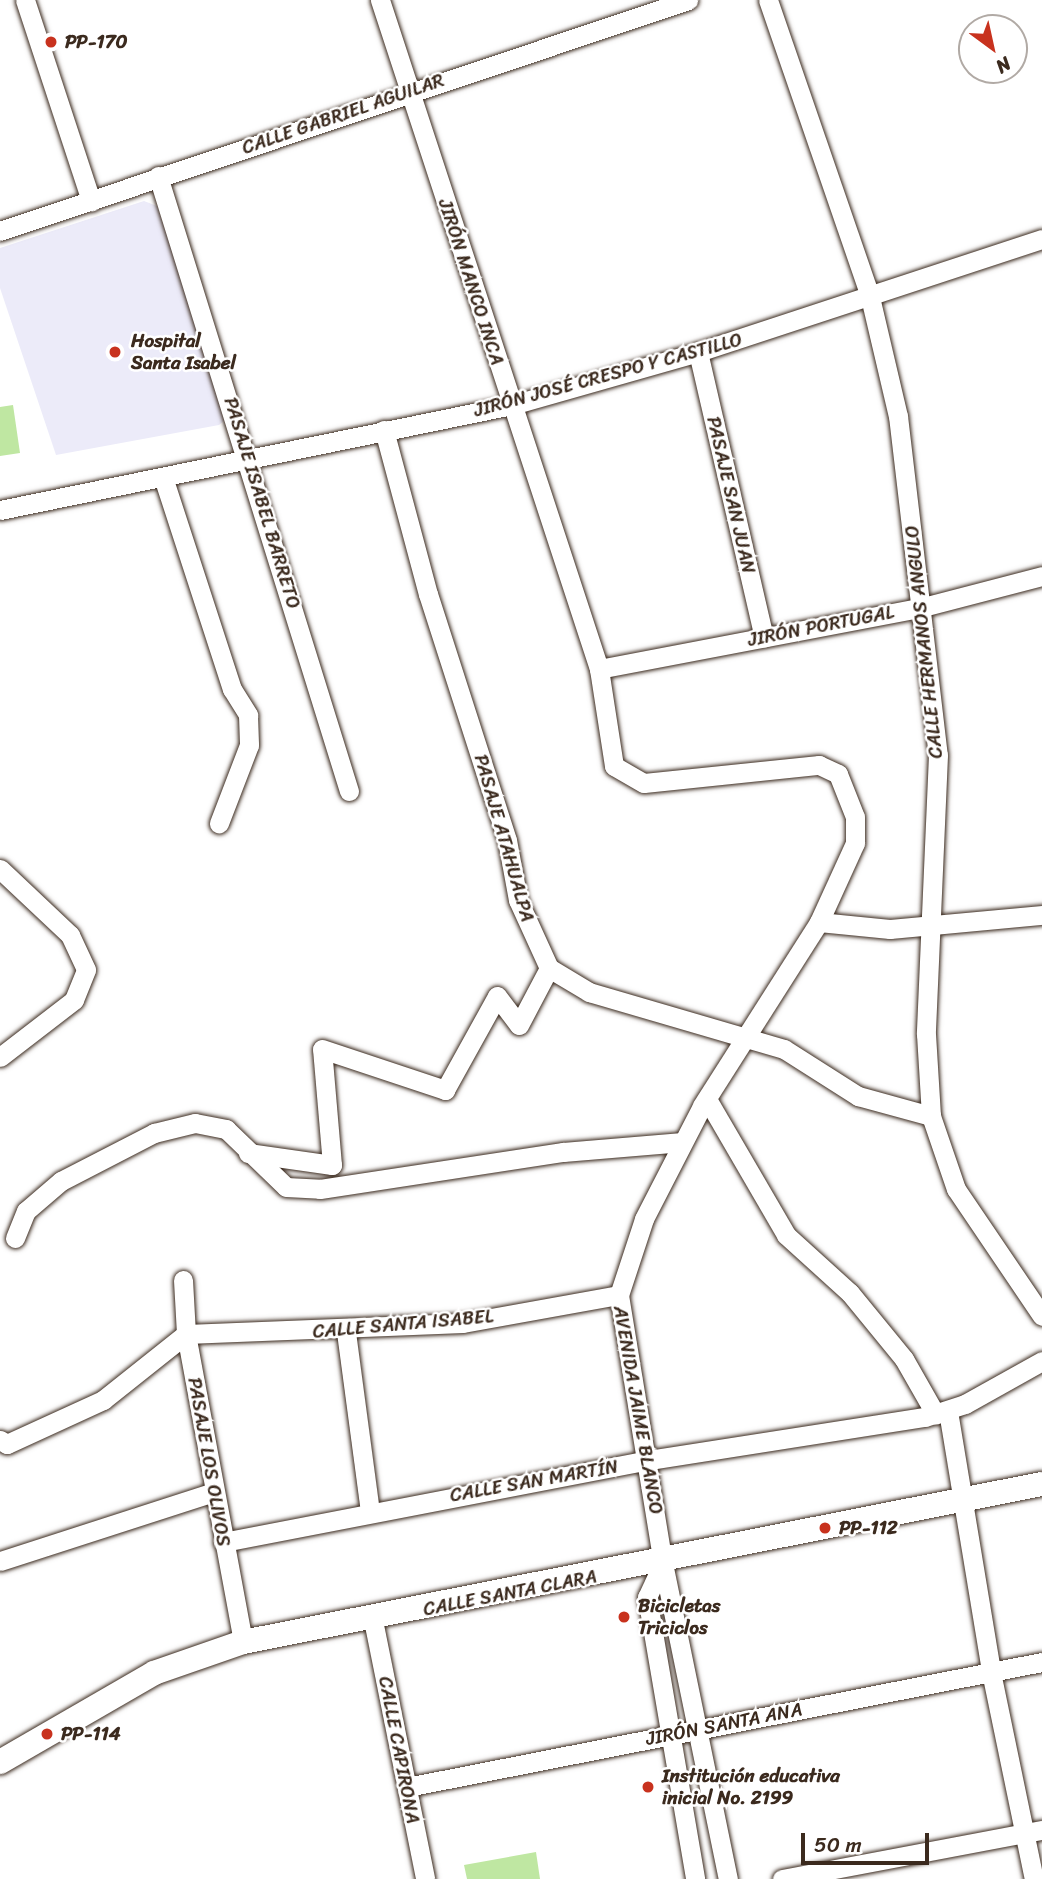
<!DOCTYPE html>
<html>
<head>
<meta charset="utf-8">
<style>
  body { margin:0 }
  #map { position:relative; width:1042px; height:1879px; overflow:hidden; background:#fff; font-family:Sriracha,sans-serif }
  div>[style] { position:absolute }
  .built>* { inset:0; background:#ecebf9 }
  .green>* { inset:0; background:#bfe7a2 }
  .roads { filter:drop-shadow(0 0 2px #3b2a1e) drop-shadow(0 0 2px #3b2a1e) }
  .minor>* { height:19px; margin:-9.5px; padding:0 9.5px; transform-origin:9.5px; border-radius:9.5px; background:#fff }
  .major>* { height:24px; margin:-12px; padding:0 12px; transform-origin:12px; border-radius:12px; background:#fff }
  .dots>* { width:19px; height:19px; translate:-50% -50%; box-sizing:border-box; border:4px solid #fff; border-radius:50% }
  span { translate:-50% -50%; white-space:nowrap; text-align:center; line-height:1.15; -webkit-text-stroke:5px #fff; paint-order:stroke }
  .poi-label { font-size:19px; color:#3b2a1e; font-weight:700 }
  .left { translate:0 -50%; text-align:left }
  .street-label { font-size:19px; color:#3b2a1e }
  .north { position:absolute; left:958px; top:14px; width:70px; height:70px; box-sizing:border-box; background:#fff; border:2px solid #b1aaa5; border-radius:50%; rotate:147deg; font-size:19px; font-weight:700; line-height:28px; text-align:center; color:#3b2a1e }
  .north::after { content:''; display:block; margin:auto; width:24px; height:32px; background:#c8321e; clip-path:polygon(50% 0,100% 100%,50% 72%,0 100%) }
  .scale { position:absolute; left:801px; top:1833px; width:128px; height:32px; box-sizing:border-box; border:4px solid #3b2a1e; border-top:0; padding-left:9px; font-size:21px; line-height:24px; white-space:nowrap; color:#3b2a1e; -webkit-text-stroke:5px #fff; paint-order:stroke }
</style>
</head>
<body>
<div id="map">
  <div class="built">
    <i style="clip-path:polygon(144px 201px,157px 206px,230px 416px,219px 425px,56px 455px,0 288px,0 248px)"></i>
  </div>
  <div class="green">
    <i style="clip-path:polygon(13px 405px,20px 453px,0 456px,0 407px)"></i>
    <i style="clip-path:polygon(536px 1852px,540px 1879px,467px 1879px,464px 1865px)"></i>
  </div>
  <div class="roads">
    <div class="minor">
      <i style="left:25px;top:0;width:212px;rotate:71.8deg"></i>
      <i style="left:380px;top:0;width:704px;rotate:71.87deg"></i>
      <i style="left:599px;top:669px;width:98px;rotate:81.2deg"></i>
      <i style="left:614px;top:766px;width:34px;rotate:30deg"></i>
      <i style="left:644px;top:783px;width:176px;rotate:-5.9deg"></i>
      <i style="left:819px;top:765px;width:21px;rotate:25deg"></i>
      <i style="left:838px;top:774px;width:46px;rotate:68.4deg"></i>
      <i style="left:855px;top:817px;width:26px;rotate:90deg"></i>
      <i style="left:855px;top:843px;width:87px;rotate:114.5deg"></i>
      <i style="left:819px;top:922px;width:218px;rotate:122.5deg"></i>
      <i style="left:702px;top:1106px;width:127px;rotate:117.2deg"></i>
      <i style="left:644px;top:1219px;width:80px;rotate:108.2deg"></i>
      <i style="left:619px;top:1295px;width:272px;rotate:80.7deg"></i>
      <i style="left:663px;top:1563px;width:323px;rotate:78.4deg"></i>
      <i style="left:768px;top:0;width:314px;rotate:71deg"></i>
      <i style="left:870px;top:297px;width:122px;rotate:76.8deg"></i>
      <i style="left:898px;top:416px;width:341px;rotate:83.3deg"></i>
      <i style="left:938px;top:755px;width:279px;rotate:92.5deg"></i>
      <i style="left:926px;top:1034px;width:82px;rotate:86.5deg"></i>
      <i style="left:931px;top:1116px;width:77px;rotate:71.1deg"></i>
      <i style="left:956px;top:1189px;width:153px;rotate:55.9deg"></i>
      <i style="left:158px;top:176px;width:644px;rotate:72.75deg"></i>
      <i style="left:0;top:231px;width:726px;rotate:-18.56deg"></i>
      <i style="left:698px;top:352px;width:293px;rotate:77deg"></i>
      <i style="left:384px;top:430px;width:170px;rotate:75deg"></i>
      <i style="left:428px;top:594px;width:258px;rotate:72.2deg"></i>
      <i style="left:507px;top:840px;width:61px;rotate:79.6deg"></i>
      <i style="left:518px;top:900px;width:75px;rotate:65.5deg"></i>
      <i style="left:549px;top:968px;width:47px;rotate:31deg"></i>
      <i style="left:589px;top:992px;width:203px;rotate:16.3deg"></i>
      <i style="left:784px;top:1049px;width:88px;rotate:32.4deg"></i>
      <i style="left:858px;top:1096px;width:76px;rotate:15.3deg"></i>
      <i style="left:164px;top:480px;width:220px;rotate:72deg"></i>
      <i style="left:232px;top:689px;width:31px;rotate:58deg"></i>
      <i style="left:248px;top:715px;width:30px;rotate:88deg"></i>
      <i style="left:249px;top:745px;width:84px;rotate:111deg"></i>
      <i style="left:0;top:510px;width:523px;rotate:-11.59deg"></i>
      <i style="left:512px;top:405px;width:193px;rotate:-15.9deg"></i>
      <i style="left:698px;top:352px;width:362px;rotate:-18.2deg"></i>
      <i style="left:599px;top:669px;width:330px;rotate:-10.8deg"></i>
      <i style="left:923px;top:607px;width:123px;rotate:-14.6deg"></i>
      <i style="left:0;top:869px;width:96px;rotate:43.3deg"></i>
      <i style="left:70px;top:935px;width:38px;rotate:65deg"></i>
      <i style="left:86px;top:970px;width:32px;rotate:112deg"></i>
      <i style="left:74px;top:1000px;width:93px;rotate:142.4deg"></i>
      <i style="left:819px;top:922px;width:71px;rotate:5.6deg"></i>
      <i style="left:890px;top:929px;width:153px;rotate:-5.3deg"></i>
      <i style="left:707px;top:1099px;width:157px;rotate:59.8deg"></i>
      <i style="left:786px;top:1235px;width:86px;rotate:42.2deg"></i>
      <i style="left:850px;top:1293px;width:85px;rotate:50.7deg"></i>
      <i style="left:904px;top:1359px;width:64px;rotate:60.3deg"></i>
      <i style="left:248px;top:1153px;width:85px;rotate:8.1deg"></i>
      <i style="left:332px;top:1165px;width:116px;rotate:-94.9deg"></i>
      <i style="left:322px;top:1049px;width:130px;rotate:18.4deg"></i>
      <i style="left:445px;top:1090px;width:107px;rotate:-61deg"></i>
      <i style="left:497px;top:996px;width:36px;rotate:53deg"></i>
      <i style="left:519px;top:1025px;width:64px;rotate:-62.2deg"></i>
      <i style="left:15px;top:1238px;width:29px;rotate:-68deg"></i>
      <i style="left:26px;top:1211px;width:46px;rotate:-40.6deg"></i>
      <i style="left:61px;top:1181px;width:105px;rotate:-27.3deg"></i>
      <i style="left:154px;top:1133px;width:42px;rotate:-13.7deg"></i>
      <i style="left:195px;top:1123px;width:32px;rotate:11deg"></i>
      <i style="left:226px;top:1129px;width:83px;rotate:44deg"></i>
      <i style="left:286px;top:1187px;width:34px;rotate:3deg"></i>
      <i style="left:320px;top:1189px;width:246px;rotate:-8.7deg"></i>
      <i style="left:563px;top:1152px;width:120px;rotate:-4.8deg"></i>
      <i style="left:183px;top:1280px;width:54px;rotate:86.8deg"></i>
      <i style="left:186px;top:1334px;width:313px;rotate:79.5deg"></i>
      <i style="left:346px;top:1332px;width:181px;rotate:82.4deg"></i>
      <i style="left:948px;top:1411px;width:265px;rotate:80.6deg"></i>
      <i style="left:991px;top:1672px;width:211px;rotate:78.3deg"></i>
      <i style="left:0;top:1440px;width:8px;rotate:30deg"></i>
      <i style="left:7px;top:1444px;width:106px;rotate:-24.6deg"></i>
      <i style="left:103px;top:1400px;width:106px;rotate:-38.5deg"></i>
      <i style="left:186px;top:1334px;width:277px;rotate:-2.3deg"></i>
      <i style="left:463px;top:1323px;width:158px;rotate:-10.2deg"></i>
      <i style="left:223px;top:1542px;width:434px;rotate:-10.9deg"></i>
      <i style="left:649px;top:1460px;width:279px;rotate:-8.9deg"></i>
      <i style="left:925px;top:1417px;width:42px;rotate:-18deg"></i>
      <i style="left:965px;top:1404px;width:88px;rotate:-29.2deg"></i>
      <i style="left:0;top:1561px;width:225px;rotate:-17.9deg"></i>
      <i style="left:663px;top:1563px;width:38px;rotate:115deg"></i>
      <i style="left:647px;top:1597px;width:286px;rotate:80.3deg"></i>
      <i style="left:373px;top:1620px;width:264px;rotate:78.6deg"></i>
      <i style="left:407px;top:1787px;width:647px;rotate:-11.14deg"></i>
      <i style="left:782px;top:1879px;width:265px;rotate:-10.7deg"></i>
    </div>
    <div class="major">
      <i style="left:0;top:1762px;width:178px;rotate:-30deg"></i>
      <i style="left:154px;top:1673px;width:94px;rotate:-19.2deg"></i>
      <i style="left:243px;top:1642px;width:814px;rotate:-11.19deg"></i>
    </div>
  </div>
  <div class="dots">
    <i style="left:51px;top:42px;background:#c8321e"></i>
    <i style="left:115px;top:352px;background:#c8321e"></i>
    <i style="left:825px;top:1528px;background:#c8321e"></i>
    <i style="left:624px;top:1617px;background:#c8321e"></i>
    <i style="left:47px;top:1734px;background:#c8321e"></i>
    <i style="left:648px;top:1787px;background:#c8321e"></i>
  </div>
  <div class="poi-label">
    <span class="left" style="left:65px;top:42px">PP-170</span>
    <span class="left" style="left:131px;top:352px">Hospital<br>Santa Isabel</span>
    <span class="left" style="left:839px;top:1528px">PP-112</span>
    <span class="left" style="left:638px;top:1617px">Bicicletas<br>Triciclos</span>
    <span class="left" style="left:61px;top:1734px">PP-114</span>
    <span class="left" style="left:662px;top:1787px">Institución educativa<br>inicial No. 2199</span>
  </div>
  <div class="street-label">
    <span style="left:343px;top:114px;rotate:-19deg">CALLE GABRIEL AGUILAR</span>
    <span style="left:471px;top:282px;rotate:72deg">JIRÓN MANCO INCA</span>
    <span style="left:608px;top:375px;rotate:-15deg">JIRÓN JOSÉ CRESPO Y CASTILLO</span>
    <span style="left:731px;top:495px;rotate:77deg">PASAJE SAN JUAN</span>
    <span style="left:262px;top:503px;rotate:73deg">PASAJE ISABEL BARRETO</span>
    <span style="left:821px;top:626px;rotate:-11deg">JIRÓN PORTUGAL</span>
    <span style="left:924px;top:642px;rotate:-96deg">CALLE HERMANOS ANGULO</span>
    <span style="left:504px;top:838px;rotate:74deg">PASAJE ATAHUALPA</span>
    <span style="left:403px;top:1324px;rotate:-5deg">CALLE SANTA ISABEL</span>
    <span style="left:638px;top:1410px;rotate:80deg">AVENIDA JAIME BLANCO</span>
    <span style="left:209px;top:1462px;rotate:80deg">PASAJE LOS OLIVOS</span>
    <span style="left:534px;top:1481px;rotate:-10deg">CALLE SAN MARTÍN</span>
    <span style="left:510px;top:1593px;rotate:-11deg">CALLE SANTA CLARA</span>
    <span style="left:724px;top:1724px;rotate:-11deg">JIRÓN SANTA ANA</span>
    <span style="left:399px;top:1750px;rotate:79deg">CALLE CAPIRONA</span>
  </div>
  <div class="north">N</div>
  <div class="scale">50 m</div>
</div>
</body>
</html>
